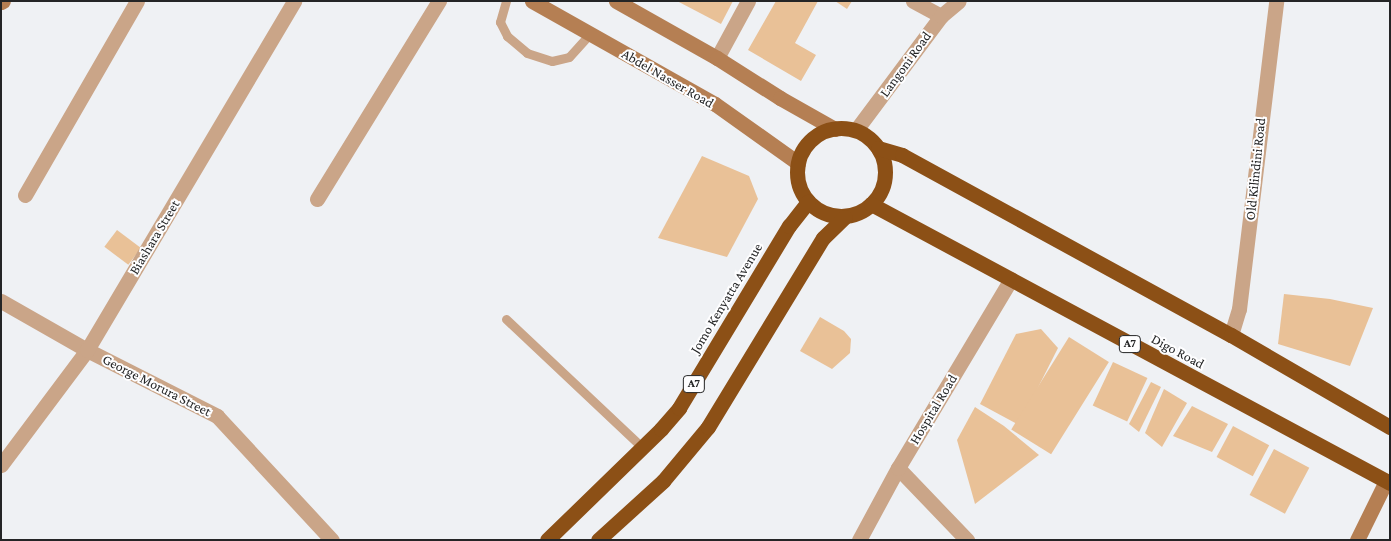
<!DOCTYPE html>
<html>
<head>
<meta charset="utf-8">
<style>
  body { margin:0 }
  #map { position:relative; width:1391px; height:541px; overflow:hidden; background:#eff1f4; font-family:"Crimson Pro",serif }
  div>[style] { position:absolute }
  .building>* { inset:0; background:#e9c197; transform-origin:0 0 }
  .lane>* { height:9px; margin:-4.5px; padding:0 4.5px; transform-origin:4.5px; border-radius:4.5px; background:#caa588 }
  .street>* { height:15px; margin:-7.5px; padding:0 7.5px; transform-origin:7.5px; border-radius:7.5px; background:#caa588 }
  .secondary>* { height:15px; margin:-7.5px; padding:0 7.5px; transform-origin:7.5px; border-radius:7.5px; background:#b57f53 }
  .highway>* { height:15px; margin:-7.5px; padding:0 7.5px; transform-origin:7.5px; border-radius:7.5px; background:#8c5016 }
  .highway>.ring { margin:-7.5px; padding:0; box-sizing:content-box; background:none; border:15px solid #8c5016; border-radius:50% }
  span { translate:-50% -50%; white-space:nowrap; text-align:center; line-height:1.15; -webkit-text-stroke:4px #fefeff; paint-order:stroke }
  .shield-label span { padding:1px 4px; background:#fefeff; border:1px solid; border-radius:4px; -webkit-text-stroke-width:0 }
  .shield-label { font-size:12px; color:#242526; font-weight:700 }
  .street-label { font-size:14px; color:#242526 }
  .frame { position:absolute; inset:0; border:2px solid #242526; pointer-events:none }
</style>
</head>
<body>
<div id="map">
  <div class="building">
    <i style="clip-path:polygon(677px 1px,733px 1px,721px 24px)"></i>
    <i style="clip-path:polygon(776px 1px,818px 1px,795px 43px,816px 55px,801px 81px,748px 50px)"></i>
    <i style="clip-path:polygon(835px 1px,852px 1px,847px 9px)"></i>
    <i style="clip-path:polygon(702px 156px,749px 176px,758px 199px,727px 257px,658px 238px)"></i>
    <i style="left:117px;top:230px;width:30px;height:21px;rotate:37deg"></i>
    <i style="clip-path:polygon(1284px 294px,1330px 299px,1373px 308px,1350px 366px,1278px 344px)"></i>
    <i style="clip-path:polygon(820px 317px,844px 331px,851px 339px,850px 353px,832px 369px,800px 351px)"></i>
    <i style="clip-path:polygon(1041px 329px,1058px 348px,1019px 425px,980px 404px,1016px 334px)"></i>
    <i style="left:1069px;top:337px;width:47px;height:109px;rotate:32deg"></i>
    <i style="left:1113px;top:362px;width:38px;height:48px;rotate:25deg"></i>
    <i style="clip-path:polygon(1151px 382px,1161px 387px,1139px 432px,1129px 424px)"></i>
    <i style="clip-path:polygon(1164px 389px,1187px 403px,1162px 447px,1145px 433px)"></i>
    <i style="clip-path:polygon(1192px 406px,1228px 424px,1212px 452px,1173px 436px)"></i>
    <i style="clip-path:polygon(975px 407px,1004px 426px,1039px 455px,975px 504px,957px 440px)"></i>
    <i style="left:1233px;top:426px;width:41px;height:35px;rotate:28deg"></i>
    <i style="left:1274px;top:449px;width:40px;height:52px;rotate:28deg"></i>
  </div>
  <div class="lane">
    <i style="left:506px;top:1px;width:22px;rotate:106deg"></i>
    <i style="left:500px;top:22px;width:16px;rotate:63deg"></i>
    <i style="left:507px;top:36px;width:26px;rotate:40deg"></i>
    <i style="left:527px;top:53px;width:26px;rotate:18deg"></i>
    <i style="left:552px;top:61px;width:17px;rotate:-13deg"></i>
    <i style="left:569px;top:57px;width:31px;rotate:-48deg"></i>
    <i style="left:506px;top:319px;width:187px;rotate:43.3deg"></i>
  </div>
  <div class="street">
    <i style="left:913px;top:1px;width:32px;rotate:28deg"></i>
    <i style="left:717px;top:58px;width:65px;rotate:-61.5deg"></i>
    <i style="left:856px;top:130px;width:142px;rotate:-53.3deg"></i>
    <i style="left:941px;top:16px;width:23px;rotate:-40deg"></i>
    <i style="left:25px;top:195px;width:224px;rotate:-60deg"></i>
    <i style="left:317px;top:199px;width:233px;rotate:-58.4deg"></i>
    <i style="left:1px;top:301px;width:99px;rotate:29.7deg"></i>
    <i style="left:87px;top:350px;width:146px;rotate:26.9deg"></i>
    <i style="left:217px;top:416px;width:169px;rotate:47.2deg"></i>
    <i style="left:1231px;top:335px;width:27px;rotate:-73deg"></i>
    <i style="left:1239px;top:309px;width:310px;rotate:-83.1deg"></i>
    <i style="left:1px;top:465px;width:144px;rotate:-53.2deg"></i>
    <i style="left:87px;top:350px;width:406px;rotate:-59.3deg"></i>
    <i style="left:898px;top:468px;width:100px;rotate:46.2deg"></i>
    <i style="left:859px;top:540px;width:82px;rotate:-61.6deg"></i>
    <i style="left:898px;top:468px;width:220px;rotate:-59.1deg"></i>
  </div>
  <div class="secondary">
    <i style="left:532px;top:1px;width:210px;rotate:29.4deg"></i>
    <i style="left:715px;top:104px;width:102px;rotate:35.4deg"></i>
    <i style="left:616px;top:1px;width:116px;rotate:29.4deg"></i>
    <i style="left:717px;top:58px;width:75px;rotate:32.4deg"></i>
    <i style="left:780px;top:98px;width:63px;rotate:29.4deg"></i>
    <i style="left:1px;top:2px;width:2px;rotate:-27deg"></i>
    <i style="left:1357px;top:540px;width:66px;rotate:-63.8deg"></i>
  </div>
  <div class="highway">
    <i class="ring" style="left:797px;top:128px;width:73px;height:73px"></i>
    <i style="left:878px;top:148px;width:25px;rotate:16deg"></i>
    <i style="left:902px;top:155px;width:375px;rotate:28.7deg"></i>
    <i style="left:1231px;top:335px;width:184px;rotate:30.1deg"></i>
    <i style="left:871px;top:204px;width:589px;rotate:28.26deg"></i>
    <i style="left:547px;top:540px;width:159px;rotate:-44.2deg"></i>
    <i style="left:661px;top:429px;width:28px;rotate:-49deg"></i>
    <i style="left:679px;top:408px;width:213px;rotate:-58.9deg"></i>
    <i style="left:789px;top:226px;width:31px;rotate:-52deg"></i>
    <i style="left:598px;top:540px;width:88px;rotate:-42.2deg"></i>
    <i style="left:663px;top:481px;width:70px;rotate:-50.2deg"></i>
    <i style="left:708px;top:427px;width:221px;rotate:-58.7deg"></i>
    <i style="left:823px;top:238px;width:30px;rotate:-44deg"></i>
  </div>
  <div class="shield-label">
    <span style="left:1130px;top:344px">A7</span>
    <span style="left:694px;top:384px">A7</span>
  </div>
  <div class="street-label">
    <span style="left:905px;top:64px;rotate:-54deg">Langoni Road</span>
    <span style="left:668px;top:78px;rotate:30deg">Abdel Nasser Road</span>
    <span style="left:1255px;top:169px;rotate:-84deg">Old Kilindini Road</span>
    <span style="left:154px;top:237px;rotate:-59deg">Biashara Street</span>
    <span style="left:726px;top:298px;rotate:-59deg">Jomo Kenyatta Avenue</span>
    <span style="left:1178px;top:351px;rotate:28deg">Digo Road</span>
    <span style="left:157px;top:385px;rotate:27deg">George Morura Street</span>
    <span style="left:933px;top:409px;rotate:-59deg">Hospital Road</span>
  </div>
  <div class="frame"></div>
</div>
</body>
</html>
